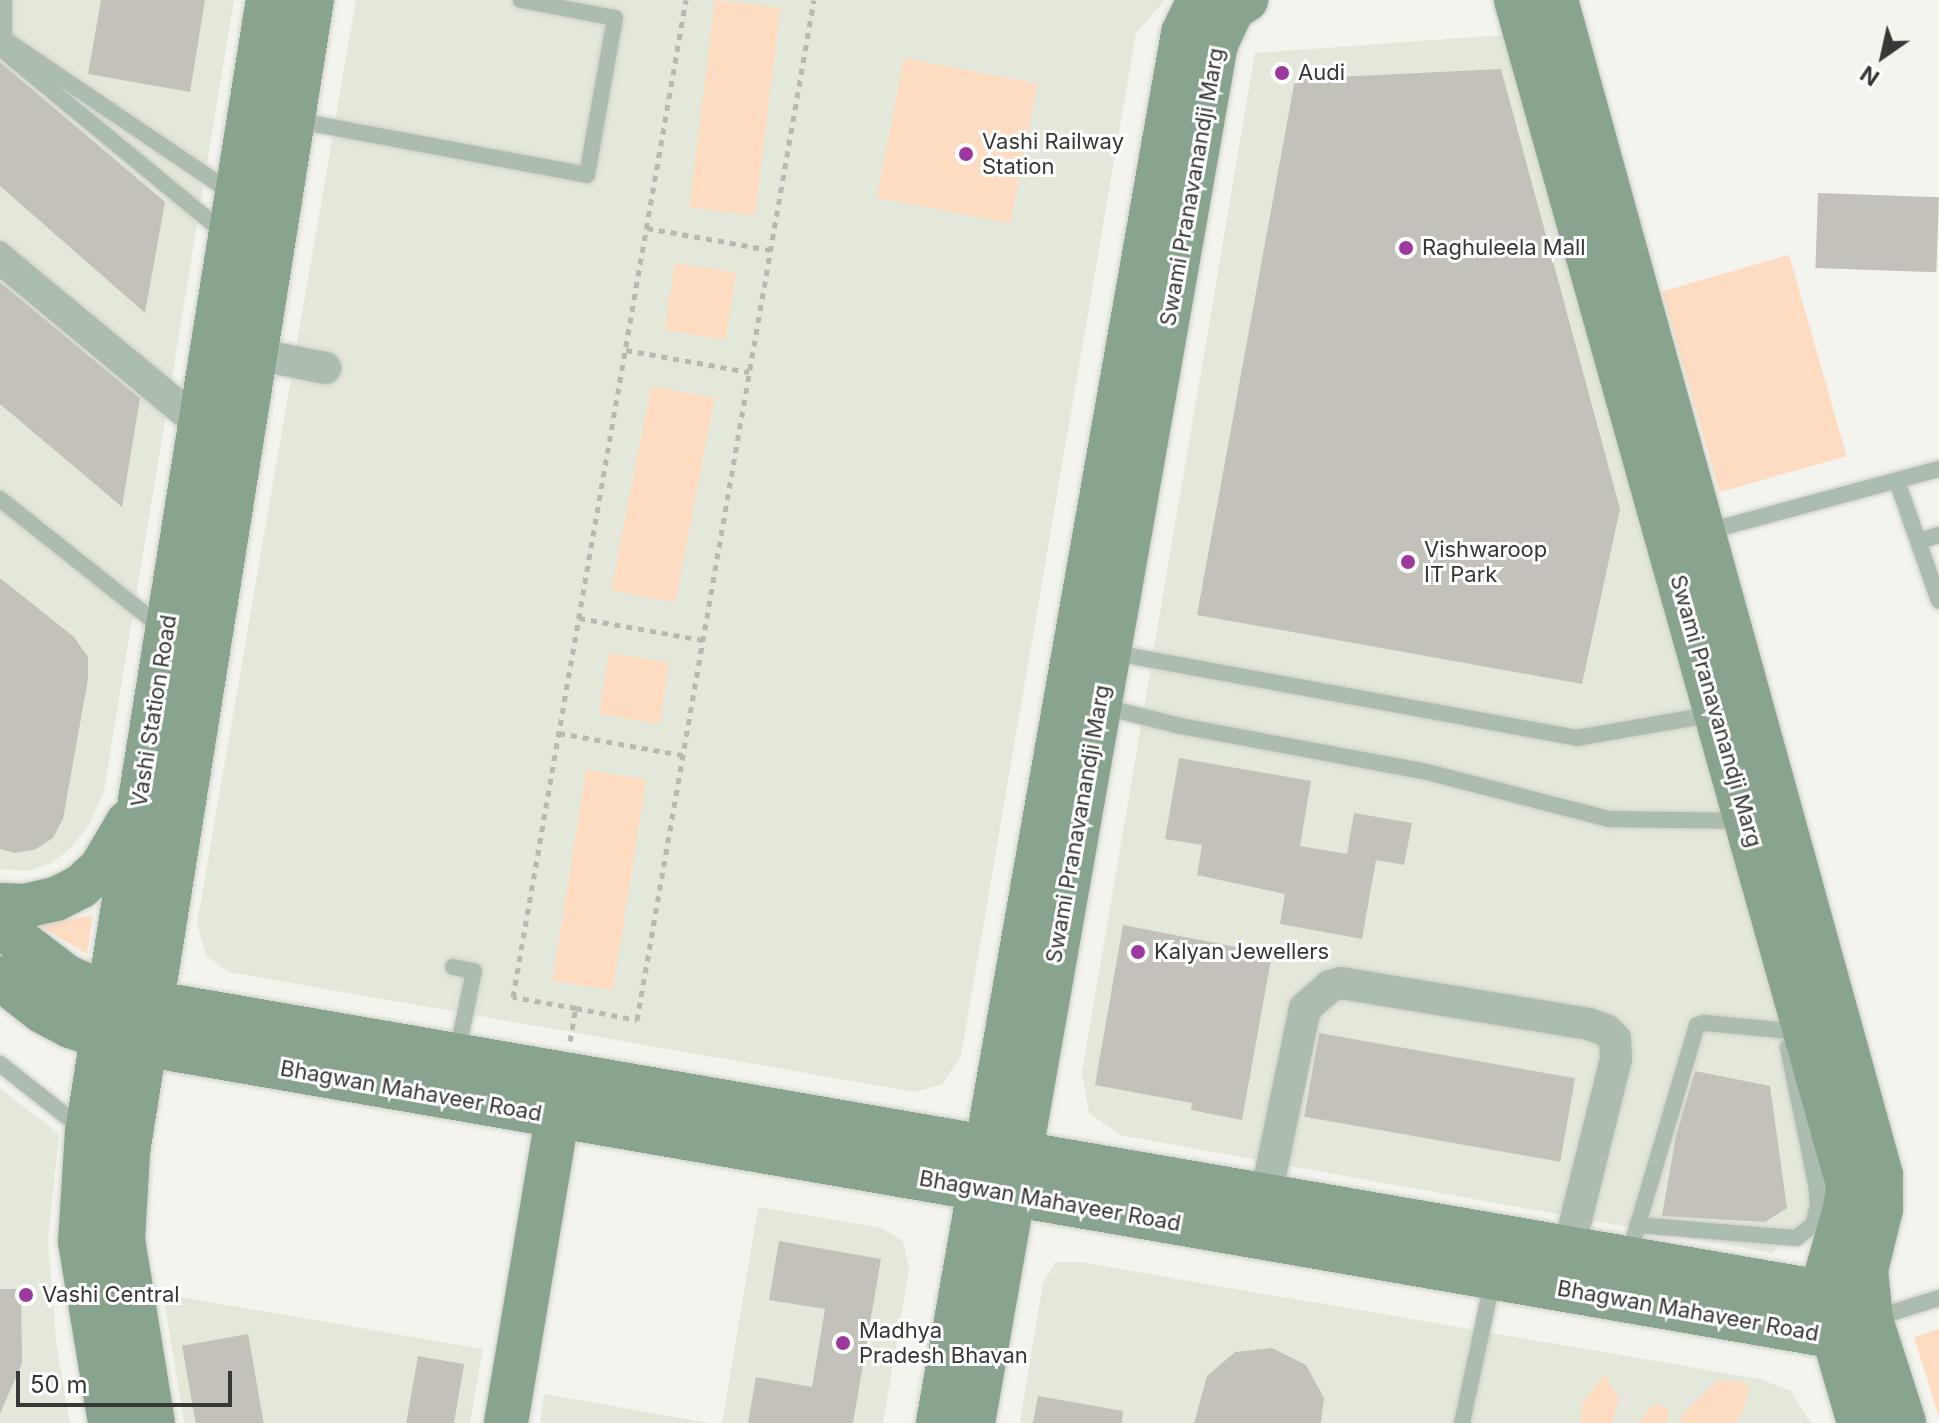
<!DOCTYPE html>
<html>
<head>
<meta charset="utf-8">
<style>
  body { margin:0 }
  #map { position:relative; width:1939px; height:1423px; overflow:hidden; background:#f2f4ed; font-family:Inter,sans-serif }
  div>[style] { position:absolute }
  .built>* { inset:0; background:#e4e8da }
  .green>* { inset:0; background:#fddcc2; transform-origin:0 0 }
  .building>* { inset:0; background:#c3c1ba; transform-origin:0 0 }
  .path>* { height:5px; margin-top:-2.5px; transform-origin:0; background:repeating-linear-gradient(90deg,#b7b9b3 0 6px,transparent 0 12px) }
  .roads { filter:drop-shadow(0 0 2px #cdcec8) drop-shadow(0 0 2px #cdcec8) }
  .lane>* { height:16px; margin:-8px; padding:0 8px; transform-origin:8px; border-radius:8px; background:#acbdaf }
  .street>* { height:32px; margin:-16px; padding:0 16px; transform-origin:16px; border-radius:16px; background:#acbdaf }
  .secondary>* { height:44px; margin:-22px; padding:0 22px; transform-origin:22px; border-radius:22px; background:#88a38e }
  .dots>* { width:22px; height:22px; translate:-50% -50%; box-sizing:border-box; border:4px solid #fff; border-radius:50% }
  span { translate:-50% -50%; white-space:nowrap; text-align:center; line-height:1.15; -webkit-text-stroke:6px #fff; paint-order:stroke }
  .poi-label { font-size:22px; color:#373835 }
  .left { translate:0 -50%; text-align:left }
  .street-label { font-size:22px; color:#373835 }
  .north { position:absolute; left:1843px; top:16px; width:80px; height:80px; -webkit-text-stroke:6px #fff; paint-order:stroke; rotate:214deg; font-size:22px; font-weight:700; line-height:32px; text-align:center; color:#373835 }
  .north::after { content:''; display:block; margin:auto; width:28px; height:36px; background:#373835; clip-path:polygon(50% 0,100% 100%,50% 72%,0 100%) }
  .scale { position:absolute; left:16px; top:1371px; width:216px; height:36px; box-sizing:border-box; border:4px solid #373835; border-top:0; padding-left:10px; font-size:24px; line-height:28px; white-space:nowrap; color:#373835; -webkit-text-stroke:6px #fff; paint-order:stroke }
</style>
</head>
<body>
<div id="map">
  <div class="built">
    <i style="clip-path:polygon(0 0,234px 0,104px 791px,89px 825px,70px 849px,50px 864px,27px 871px,0 869px)"></i>
    <i style="clip-path:polygon(356px 0,1165px 0,1136px 33px,961px 1056px,943px 1084px,914px 1092px,229px 972px,206px 956px,197px 924px)"></i>
    <i style="clip-path:polygon(1503px 35px,1821px 1172px,1811px 1221px,1772px 1253px,1120px 1135px,1089px 1113px,1082px 1073px,1255px 53px)"></i>
    <i style="clip-path:polygon(0 1088px,59px 1134px,48px 1240px,57px 1350px,70px 1423px,0 1423px)"></i>
    <i style="clip-path:polygon(758px 1207px,881px 1228px,903px 1241px,909px 1268px,883px 1423px,722px 1423px)"></i>
    <i style="clip-path:polygon(1056px 1262px,1079px 1262px,1760px 1379px,1791px 1391px,1811px 1423px,1020px 1423px,1043px 1283px)"></i>
    <i style="clip-path:polygon(163px 1294px,483px 1349px,470px 1423px,184px 1423px)"></i>
    <i style="clip-path:polygon(544px 1394px,709px 1423px,540px 1423px)"></i>
  </div>
  <div class="green">
    <i style="left:715px;top:0;width:66px;height:209px;rotate:7deg"></i>
    <i style="left:904px;top:58px;width:136px;height:142px;rotate:11deg"></i>
    <i style="left:1789px;top:255px;width:209px;height:132px;rotate:74deg"></i>
    <i style="left:675px;top:263px;width:62px;height:68px;rotate:9deg"></i>
    <i style="left:651px;top:386px;width:65px;height:208px;rotate:11deg"></i>
    <i style="left:609px;top:653px;width:61px;height:62px;rotate:9deg"></i>
    <i style="left:586px;top:770px;width:61px;height:213px;rotate:9deg"></i>
    <i style="clip-path:polygon(93px 915px,87px 954px,39px 925px)"></i>
    <i style="clip-path:polygon(1939px 1329px,1939px 1417px,1914px 1337px)"></i>
    <i style="clip-path:polygon(1605px 1374px,1619px 1399px,1612px 1423px,1580px 1423px,1583px 1402px)"></i>
    <i style="clip-path:polygon(1718px 1380px,1750px 1384px,1744px 1408px,1736px 1423px,1680px 1423px,1683px 1414px)"></i>
    <i style="clip-path:polygon(1655px 1403px,1669px 1409px,1668px 1423px,1638px 1423px)"></i>
  </div>
  <div class="building">
    <i style="clip-path:polygon(101px 0,205px 0,190px 92px,88px 74px)"></i>
    <i style="clip-path:polygon(0 62px,165px 202px,145px 313px,0 186px)"></i>
    <i style="clip-path:polygon(1501px 69px,1620px 509px,1582px 684px,1197px 615px,1295px 79px)"></i>
    <i style="left:1818px;top:193px;width:121px;height:75px;rotate:2deg"></i>
    <i style="clip-path:polygon(0 282px,140px 398px,122px 507px,0 404px)"></i>
    <i style="clip-path:polygon(0 578px,74px 637px,88px 657px,88px 679px,63px 819px,53px 838px,34px 850px,14px 853px,0 849px)"></i>
    <i style="clip-path:polygon(1179px 758px,1311px 781px,1300px 846px,1347px 854px,1354px 813px,1412px 823px,1404px 865px,1376px 860px,1362px 939px,1280px 924px,1285px 894px,1197px 875px,1202px 845px,1165px 839px)"></i>
    <i style="clip-path:polygon(1123px 925px,1272px 954px,1242px 1120px,1191px 1110px,1192px 1103px,1095px 1085px)"></i>
    <i style="left:1319px;top:1033px;width:260px;height:85px;rotate:10deg"></i>
    <i style="clip-path:polygon(1695px 1071px,1770px 1086px,1787px 1208px,1765px 1222px,1662px 1216px,1676px 1135px)"></i>
    <i style="clip-path:polygon(779px 1241px,881px 1259px,853px 1423px,748px 1423px,756px 1377px,812px 1387px,825px 1309px,769px 1300px)"></i>
    <i style="clip-path:polygon(0 1289px,21px 1289px,22px 1363px,0 1414px)"></i>
    <i style="left:248px;top:1334px;width:90px;height:67px;rotate:80deg"></i>
    <i style="clip-path:polygon(1272px 1348px,1306px 1365px,1324px 1398px,1321px 1423px,1194px 1423px,1207px 1376px,1235px 1352px)"></i>
    <i style="left:418px;top:1356px;width:47px;height:68px;rotate:10deg"></i>
    <i style="clip-path:polygon(1038px 1396px,1123px 1411px,1122px 1423px,1033px 1423px)"></i>
  </div>
  <div class="path">
    <i style="left:647px;top:228px;width:125px;rotate:10.1deg"></i>
    <i style="left:626px;top:350px;width:125px;rotate:10.1deg"></i>
    <i style="left:579px;top:618px;width:126px;rotate:10.1deg"></i>
    <i style="left:559px;top:733px;width:126px;rotate:10.1deg"></i>
    <i style="left:576px;top:1008px;width:64px;rotate:-170.1deg"></i>
    <i style="left:513px;top:997px;width:1012px;rotate:-80.16deg"></i>
    <i style="left:570px;top:1041px;width:34px;rotate:-80deg"></i>
    <i style="left:576px;top:1008px;width:62px;rotate:11.1deg"></i>
    <i style="left:637px;top:1020px;width:1035px;rotate:-80.16deg"></i>
  </div>
  <div class="roads">
    <div class="lane">
      <i style="left:4px;top:0;width:39px;rotate:90deg"></i>
      <i style="left:4px;top:39px;width:275px;rotate:34deg"></i>
      <i style="left:0;top:48px;width:293px;rotate:39.5deg"></i>
      <i style="left:294px;top:120px;width:298px;rotate:10.6deg"></i>
      <i style="left:587px;top:175px;width:159px;rotate:-79.9deg"></i>
      <i style="left:615px;top:18px;width:96px;rotate:-169.2deg"></i>
      <i style="left:0;top:249px;width:256px;rotate:39.6deg"></i>
      <i style="left:0;top:268px;width:254px;rotate:39.7deg"></i>
      <i style="left:1897px;top:481px;width:127px;rotate:70.7deg"></i>
      <i style="left:0;top:499px;width:207px;rotate:38.5deg"></i>
      <i style="left:1705px;top:532px;width:242px;rotate:-15.1deg"></i>
      <i style="left:1919px;top:541px;width:21px;rotate:-17deg"></i>
      <i style="left:1109px;top:652px;width:475px;rotate:10.4deg"></i>
      <i style="left:1576px;top:738px;width:141px;rotate:-9.8deg"></i>
      <i style="left:1100px;top:706px;width:83px;rotate:13.9deg"></i>
      <i style="left:1181px;top:726px;width:250px;rotate:10.6deg"></i>
      <i style="left:1427px;top:772px;width:188px;rotate:14.5deg"></i>
      <i style="left:1609px;top:819px;width:136px;rotate:0.8deg"></i>
      <i style="left:453px;top:967px;width:21px;rotate:11deg"></i>
      <i style="left:474px;top:971px;width:84px;rotate:101.7deg"></i>
      <i style="left:0;top:1064px;width:107px;rotate:38.2deg"></i>
      <i style="left:1637px;top:1225px;width:160px;rotate:4.7deg"></i>
      <i style="left:1796px;top:1238px;width:21px;rotate:-37deg"></i>
      <i style="left:1813px;top:1225px;width:21px;rotate:-76deg"></i>
      <i style="left:1818px;top:1205px;width:21px;rotate:-95deg"></i>
      <i style="left:1816px;top:1184px;width:140px;rotate:-101.6deg"></i>
      <i style="left:1628px;top:1258px;width:243px;rotate:-73.5deg"></i>
      <i style="left:1697px;top:1025px;width:8px;rotate:-14deg"></i>
      <i style="left:1705px;top:1023px;width:97px;rotate:5.3deg"></i>
      <i style="left:1872px;top:1319px;width:70px;rotate:-17.4deg"></i>
      <i style="left:1462px;top:1423px;width:147px;rotate:-77.9deg"></i>
    </div>
    <div class="street">
      <i style="left:235px;top:350px;width:92px;rotate:11.3deg"></i>
      <i style="left:1266px;top:1195px;width:191px;rotate:-78.2deg"></i>
      <i style="left:1305px;top:1008px;width:33px;rotate:-41deg"></i>
      <i style="left:1330px;top:986px;width:11px;rotate:-15deg"></i>
      <i style="left:1341px;top:983px;width:251px;rotate:9.4deg"></i>
      <i style="left:1589px;top:1024px;width:19px;rotate:21deg"></i>
      <i style="left:1607px;top:1031px;width:11px;rotate:45deg"></i>
      <i style="left:1615px;top:1039px;width:20px;rotate:87deg"></i>
      <i style="left:1616px;top:1059px;width:195px;rotate:104deg"></i>
    </div>
    <div class="secondary">
      <i style="left:1516px;top:0;width:1231px;rotate:74.35deg"></i>
      <i style="left:1848px;top:1185px;width:24px;rotate:97deg"></i>
      <i style="left:1845px;top:1209px;width:86px;rotate:106.1deg"></i>
      <i style="left:1821px;top:1292px;width:136px;rotate:73.8deg"></i>
      <i style="left:1556px;top:0;width:1219px;rotate:74.54deg"></i>
      <i style="left:1881px;top:1175px;width:34px;rotate:90deg"></i>
      <i style="left:1881px;top:1209px;width:63px;rotate:103.8deg"></i>
      <i style="left:1866px;top:1270px;width:50px;rotate:84.3deg"></i>
      <i style="left:1871px;top:1320px;width:108px;rotate:72.2deg"></i>
      <i style="left:0;top:905px;width:25px;rotate:2deg"></i>
      <i style="left:25px;top:906px;width:32px;rotate:-13deg"></i>
      <i style="left:56px;top:899px;width:27px;rotate:-27deg"></i>
      <i style="left:80px;top:887px;width:28px;rotate:-42deg"></i>
      <i style="left:101px;top:868px;width:53px;rotate:-59.6deg"></i>
      <i style="left:0;top:926px;width:84px;rotate:37.3deg"></i>
      <i style="left:67px;top:977px;width:46px;rotate:23.2deg"></i>
      <i style="left:109px;top:995px;width:1738px;rotate:9.84deg"></i>
      <i style="left:1821px;top:1292px;width:57px;rotate:29.2deg"></i>
      <i style="left:0;top:978px;width:53px;rotate:38.2deg"></i>
      <i style="left:42px;top:1011px;width:32px;rotate:28deg"></i>
      <i style="left:70px;top:1026px;width:34px;rotate:19deg"></i>
      <i style="left:102px;top:1037px;width:1755px;rotate:9.81deg"></i>
      <i style="left:1831px;top:1336px;width:43px;rotate:-21.8deg"></i>
      <i style="left:110px;top:1423px;width:183px;rotate:-99.4deg"></i>
      <i style="left:80px;top:1242px;width:110px;rotate:-86.4deg"></i>
      <i style="left:87px;top:1132px;width:1146px;rotate:-80.92deg"></i>
      <i style="left:153px;top:1423px;width:185px;rotate:-99.3deg"></i>
      <i style="left:123px;top:1240px;width:88px;rotate:-86.7deg"></i>
      <i style="left:128px;top:1152px;width:1167px;rotate:-80.93deg"></i>
      <i style="left:506px;top:1423px;width:340px;rotate:-80.5deg"></i>
      <i style="left:938px;top:1423px;width:1411px;rotate:-80deg"></i>
      <i style="left:1183px;top:33px;width:37px;rotate:-64deg"></i>
      <i style="left:973px;top:1423px;width:1400px;rotate:-80.01deg"></i>
      <i style="left:1216px;top:44px;width:38px;rotate:-65deg"></i>
      <i style="left:1232px;top:9px;width:17px;rotate:-33deg"></i>
    </div>
  </div>
  <div class="dots">
    <i style="left:1282px;top:73px;background:#9d389e"></i>
    <i style="left:966px;top:154px;background:#9d389e"></i>
    <i style="left:1406px;top:248px;background:#9d389e"></i>
    <i style="left:1408px;top:562px;background:#9d389e"></i>
    <i style="left:1138px;top:952px;background:#9d389e"></i>
    <i style="left:26px;top:1295px;background:#9d389e"></i>
    <i style="left:843px;top:1343px;background:#9d389e"></i>
  </div>
  <div class="poi-label">
    <span class="left" style="left:1298px;top:73px">Audi</span>
    <span class="left" style="left:982px;top:154px">Vashi Railway<br>Station</span>
    <span class="left" style="left:1422px;top:248px">Raghuleela Mall</span>
    <span class="left" style="left:1424px;top:562px">Vishwaroop<br>IT Park</span>
    <span class="left" style="left:1154px;top:952px">Kalyan Jewellers</span>
    <span class="left" style="left:42px;top:1295px">Vashi Central</span>
    <span class="left" style="left:859px;top:1343px">Madhya<br>Pradesh Bhavan</span>
  </div>
  <div class="street-label">
    <span style="left:1192px;top:187px;rotate:-80deg">Swami Pranavanandji Marg</span>
    <span style="left:154px;top:711px;rotate:-81deg">Vashi Station Road</span>
    <span style="left:1716px;top:711px;rotate:74deg">Swami Pranavanandji Marg</span>
    <span style="left:1078px;top:824px;rotate:-80deg">Swami Pranavanandji Marg</span>
    <span style="left:411px;top:1091px;rotate:10deg">Bhagwan Mahaveer Road</span>
    <span style="left:1050px;top:1201px;rotate:10deg">Bhagwan Mahaveer Road</span>
    <span style="left:1688px;top:1311px;rotate:10deg">Bhagwan Mahaveer Road</span>
  </div>
  <div class="north">N</div>
  <div class="scale">50 m</div>
</div>
</body>
</html>
